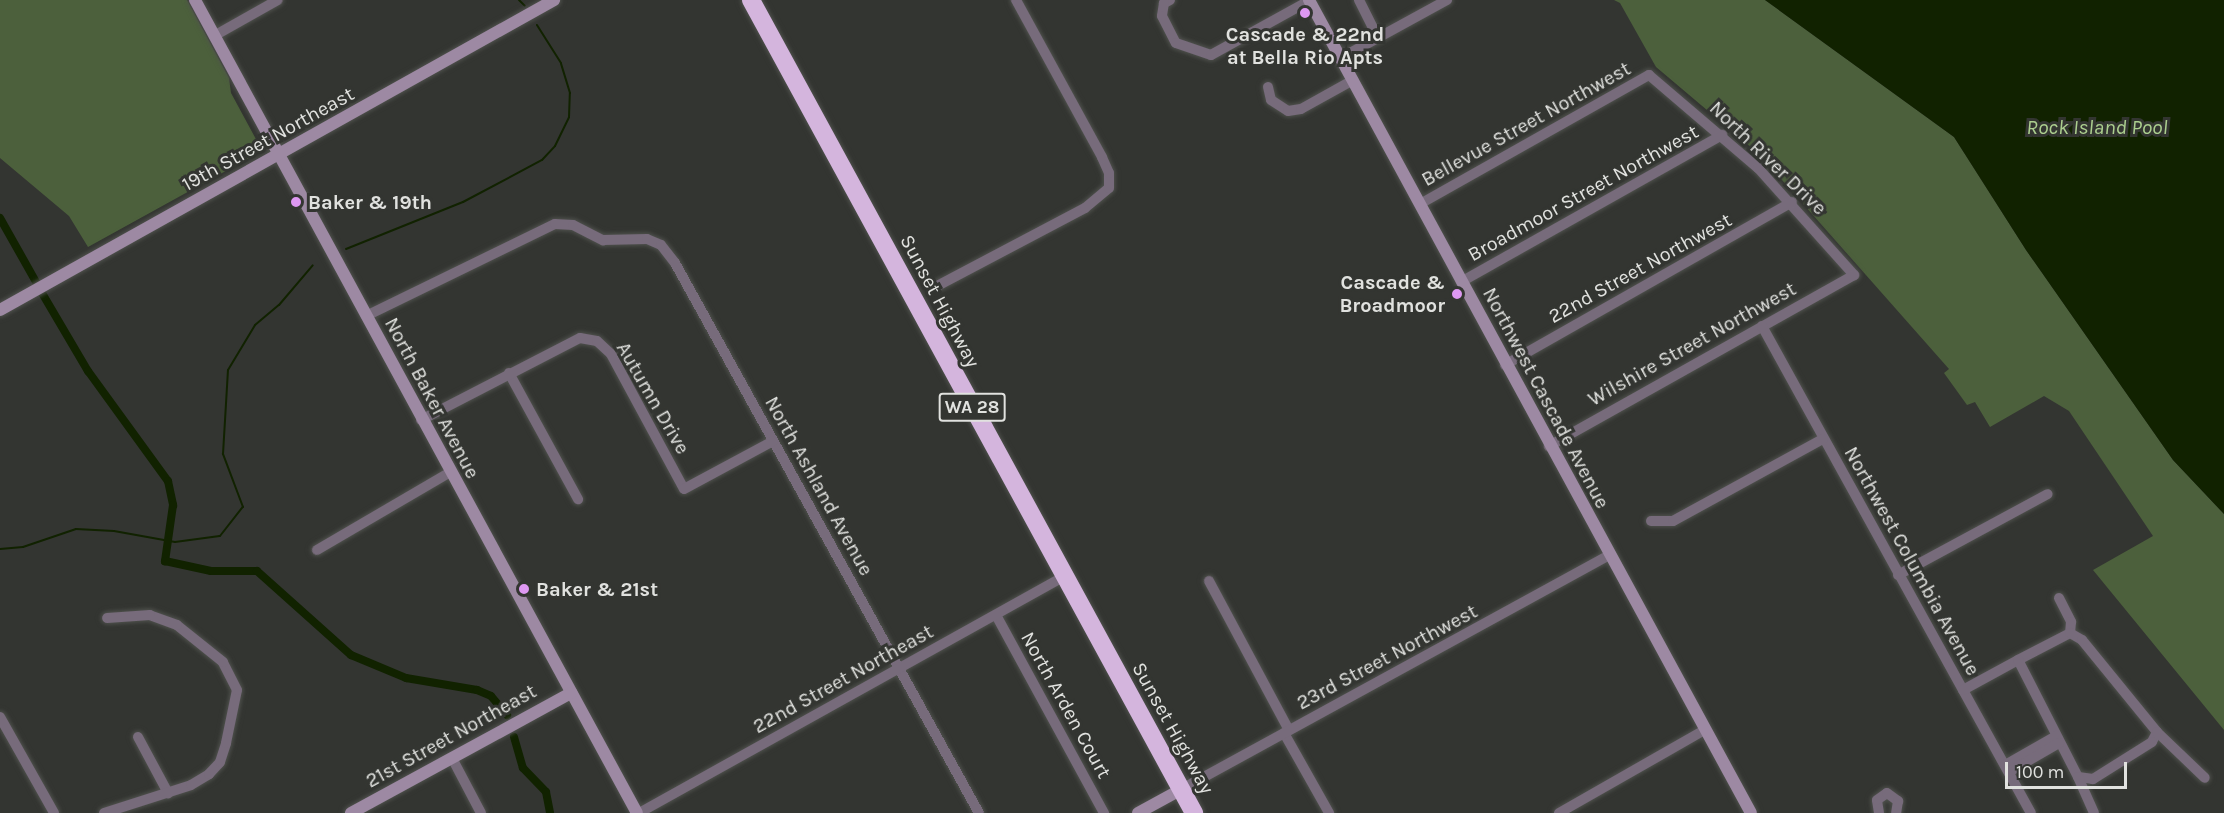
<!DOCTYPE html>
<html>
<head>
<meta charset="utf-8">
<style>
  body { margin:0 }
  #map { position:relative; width:2224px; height:813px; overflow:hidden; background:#333531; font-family:Karla,sans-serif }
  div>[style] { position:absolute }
  .green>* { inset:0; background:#4c603c }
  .water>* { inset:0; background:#120 }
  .stream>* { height:2px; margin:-1px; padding:0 1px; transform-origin:1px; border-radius:1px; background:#120 }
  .canal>* { height:8px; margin:-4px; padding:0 4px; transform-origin:4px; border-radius:4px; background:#120 }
  .roads { filter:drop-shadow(0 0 2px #4f514d) drop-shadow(0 0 2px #4f514d) }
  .street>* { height:10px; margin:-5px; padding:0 5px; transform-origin:5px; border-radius:5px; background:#776b7b }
  .secondary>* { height:12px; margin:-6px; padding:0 6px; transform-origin:6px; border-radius:6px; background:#9d89a3 }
  .highway>* { height:18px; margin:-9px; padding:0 9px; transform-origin:9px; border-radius:9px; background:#d4b5dd }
  .dots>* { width:16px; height:16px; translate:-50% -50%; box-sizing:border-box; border:3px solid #333531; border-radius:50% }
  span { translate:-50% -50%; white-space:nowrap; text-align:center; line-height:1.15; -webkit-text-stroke:6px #333531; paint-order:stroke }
  .shield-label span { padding:2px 4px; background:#333531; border:2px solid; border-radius:4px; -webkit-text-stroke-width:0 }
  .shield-label { font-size:18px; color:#e1e2df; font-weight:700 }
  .poi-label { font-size:20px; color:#e1e2df; font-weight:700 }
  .left { translate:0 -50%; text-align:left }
  .right { translate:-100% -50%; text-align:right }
  .street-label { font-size:20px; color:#e1e2df }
  .water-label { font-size:21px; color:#accf8f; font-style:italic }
  .scale { position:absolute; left:2005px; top:762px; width:122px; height:27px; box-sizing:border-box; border:3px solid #e1e2df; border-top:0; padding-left:8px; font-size:18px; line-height:21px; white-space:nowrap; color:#e1e2df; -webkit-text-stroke:4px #333531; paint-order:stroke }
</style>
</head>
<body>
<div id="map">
  <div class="green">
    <i style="clip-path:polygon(0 0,187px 0,229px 78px,231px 93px,257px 141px,253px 156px,88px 247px,69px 216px,0 158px)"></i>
    <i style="clip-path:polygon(1614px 0,1765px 0,1954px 137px,2026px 250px,2173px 460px,2224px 514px,2224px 730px,2093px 570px,2153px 536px,2069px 411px,2044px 396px,1990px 427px,1975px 402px,1967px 405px,1944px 373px,1949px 369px,1759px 154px,1656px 67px,1620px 3px)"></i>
  </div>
  <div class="water">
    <i style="clip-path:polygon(1765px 0,2224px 0,2224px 514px,2173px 460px,2026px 250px,1954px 137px)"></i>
  </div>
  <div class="stream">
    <i style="left:519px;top:0;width:8px;rotate:45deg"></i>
    <i style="left:346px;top:249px;width:126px;rotate:-21.9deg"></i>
    <i style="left:463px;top:202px;width:89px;rotate:-28deg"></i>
    <i style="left:542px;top:160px;width:19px;rotate:-47deg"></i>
    <i style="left:555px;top:146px;width:32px;rotate:-64deg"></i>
    <i style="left:569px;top:117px;width:24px;rotate:-88deg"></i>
    <i style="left:570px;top:93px;width:31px;rotate:-107deg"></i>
    <i style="left:561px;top:63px;width:45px;rotate:-122.3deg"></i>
    <i style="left:0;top:549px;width:23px;rotate:-5deg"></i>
    <i style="left:23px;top:547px;width:56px;rotate:-18.8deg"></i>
    <i style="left:76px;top:529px;width:38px;rotate:3deg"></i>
    <i style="left:114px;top:531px;width:62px;rotate:10.2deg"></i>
    <i style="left:175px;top:542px;width:45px;rotate:-7.6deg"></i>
    <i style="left:220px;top:536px;width:37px;rotate:-52deg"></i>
    <i style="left:243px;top:507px;width:57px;rotate:-110.7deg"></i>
    <i style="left:223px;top:454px;width:84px;rotate:-86.6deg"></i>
    <i style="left:228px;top:370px;width:52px;rotate:-59deg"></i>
    <i style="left:255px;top:325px;width:31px;rotate:-40deg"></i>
    <i style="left:279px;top:305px;width:52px;rotate:-49.6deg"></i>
  </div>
  <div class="canal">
    <i style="left:0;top:218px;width:73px;rotate:60.6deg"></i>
    <i style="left:42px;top:293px;width:91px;rotate:59.5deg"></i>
    <i style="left:88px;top:371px;width:136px;rotate:54deg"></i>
    <i style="left:168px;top:481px;width:25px;rotate:78deg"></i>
    <i style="left:173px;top:505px;width:57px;rotate:98.1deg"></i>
    <i style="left:165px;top:561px;width:47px;rotate:12.3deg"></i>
    <i style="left:211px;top:571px;width:46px"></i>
    <i style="left:257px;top:571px;width:126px;rotate:41.8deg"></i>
    <i style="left:351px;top:655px;width:60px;rotate:22.7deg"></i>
    <i style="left:406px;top:678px;width:72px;rotate:9.6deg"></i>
    <i style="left:477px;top:690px;width:15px;rotate:23deg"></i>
    <i style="left:491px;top:696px;width:25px;rotate:50deg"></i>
    <i style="left:514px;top:737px;width:32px;rotate:74deg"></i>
    <i style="left:523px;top:768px;width:33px;rotate:46deg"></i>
    <i style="left:546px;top:792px;width:21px;rotate:79deg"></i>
  </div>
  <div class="roads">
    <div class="street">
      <i style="left:1170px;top:0;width:7px;rotate:153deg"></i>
      <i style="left:1164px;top:3px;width:13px;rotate:99deg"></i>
      <i style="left:1162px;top:16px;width:30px;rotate:63deg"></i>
      <i style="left:1176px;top:43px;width:37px;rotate:19deg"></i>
      <i style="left:1211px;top:55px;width:112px;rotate:-28.9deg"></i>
      <i style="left:1359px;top:0;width:42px;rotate:63.4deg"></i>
      <i style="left:214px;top:36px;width:73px;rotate:-29.4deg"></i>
      <i style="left:1341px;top:58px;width:121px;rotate:-28.7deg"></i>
      <i style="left:1268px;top:87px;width:13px;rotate:77deg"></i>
      <i style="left:1271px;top:100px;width:20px;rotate:33deg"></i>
      <i style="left:1288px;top:111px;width:13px;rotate:-9deg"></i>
      <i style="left:1301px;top:109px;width:60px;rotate:-29.1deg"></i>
      <i style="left:1420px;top:204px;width:263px;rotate:-29.4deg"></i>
      <i style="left:1649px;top:75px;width:143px;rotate:40.5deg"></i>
      <i style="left:1758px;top:168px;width:144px;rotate:48.1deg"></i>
      <i style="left:1854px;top:275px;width:350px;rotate:150.7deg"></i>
      <i style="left:1461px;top:282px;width:300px;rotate:-29.4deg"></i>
      <i style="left:939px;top:285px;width:165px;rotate:-27.8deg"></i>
      <i style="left:1085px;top:208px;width:31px;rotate:-40deg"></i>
      <i style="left:1109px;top:188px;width:15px;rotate:-90deg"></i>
      <i style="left:1109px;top:173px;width:17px;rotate:-114deg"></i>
      <i style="left:1102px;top:157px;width:179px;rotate:-118.7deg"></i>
      <i style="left:366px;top:316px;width:210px;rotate:-26deg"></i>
      <i style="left:555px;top:224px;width:18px;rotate:3deg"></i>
      <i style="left:573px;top:225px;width:34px;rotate:27deg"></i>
      <i style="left:603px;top:240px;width:44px;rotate:-1.3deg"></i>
      <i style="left:647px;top:239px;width:15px;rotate:23deg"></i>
      <i style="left:661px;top:245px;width:23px;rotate:52deg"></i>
      <i style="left:675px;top:263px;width:628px;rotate:61.07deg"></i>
      <i style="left:1762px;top:326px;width:556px;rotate:61.09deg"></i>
      <i style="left:1505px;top:365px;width:330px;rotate:-29.6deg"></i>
      <i style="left:509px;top:373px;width:144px;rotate:61.3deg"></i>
      <i style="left:421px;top:420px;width:179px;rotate:-27.3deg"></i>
      <i style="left:580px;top:338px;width:17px;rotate:10deg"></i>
      <i style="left:597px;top:341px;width:19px;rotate:43deg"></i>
      <i style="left:611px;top:354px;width:153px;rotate:61.6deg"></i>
      <i style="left:684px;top:489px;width:101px;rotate:-28.3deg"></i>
      <i style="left:1651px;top:521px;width:22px"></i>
      <i style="left:1673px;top:521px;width:171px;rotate:-28.7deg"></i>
      <i style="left:317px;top:550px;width:153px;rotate:-30.3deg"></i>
      <i style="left:1898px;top:575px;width:170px;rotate:-28.4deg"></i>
      <i style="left:1209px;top:581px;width:169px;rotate:61.8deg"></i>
      <i style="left:2059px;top:598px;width:27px;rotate:63deg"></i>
      <i style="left:2071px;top:622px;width:11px;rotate:95deg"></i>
      <i style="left:996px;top:615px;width:226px;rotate:61.4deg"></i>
      <i style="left:1963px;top:690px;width:63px;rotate:-28.6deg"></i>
      <i style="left:2018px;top:660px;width:59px;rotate:-27.4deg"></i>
      <i style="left:2070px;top:633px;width:14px;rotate:30deg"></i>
      <i style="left:2082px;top:640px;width:119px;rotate:50.8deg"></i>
      <i style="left:2157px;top:732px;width:11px;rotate:117deg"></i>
      <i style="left:2152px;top:742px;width:70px;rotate:147.9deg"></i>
      <i style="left:2093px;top:779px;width:15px;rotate:-172deg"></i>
      <i style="left:2078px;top:777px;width:131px;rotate:-117.1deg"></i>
      <i style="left:0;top:717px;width:110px;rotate:60.6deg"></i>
      <i style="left:2157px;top:732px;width:66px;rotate:43.8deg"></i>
      <i style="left:1284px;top:733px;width:92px;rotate:60.6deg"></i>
      <i style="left:138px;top:737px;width:64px;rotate:61.8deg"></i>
      <i style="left:452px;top:758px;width:62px;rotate:62.2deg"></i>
      <i style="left:2005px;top:765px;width:59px;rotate:-29.6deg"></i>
      <i style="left:2009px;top:772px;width:58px;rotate:-30.1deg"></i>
      <i style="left:2078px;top:777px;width:39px;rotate:66deg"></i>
      <i style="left:1182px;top:789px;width:487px;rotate:-28.7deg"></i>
      <i style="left:104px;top:813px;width:91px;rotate:-17.8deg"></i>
      <i style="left:191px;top:785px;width:21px;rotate:-31deg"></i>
      <i style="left:209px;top:774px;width:16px;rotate:-47deg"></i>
      <i style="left:220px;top:762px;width:20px;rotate:-72deg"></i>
      <i style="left:226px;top:743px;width:54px;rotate:-78.3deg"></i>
      <i style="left:237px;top:690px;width:31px;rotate:-117deg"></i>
      <i style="left:223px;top:662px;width:59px;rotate:-141.2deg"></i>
      <i style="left:177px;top:625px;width:29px;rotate:-160deg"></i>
      <i style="left:150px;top:615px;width:43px;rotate:176deg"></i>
      <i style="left:639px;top:813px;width:487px;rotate:-29.1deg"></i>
      <i style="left:1559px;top:813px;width:169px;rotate:-29.7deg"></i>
      <i style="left:1879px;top:813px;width:13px;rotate:-99deg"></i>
      <i style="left:1877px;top:800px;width:12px;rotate:-35deg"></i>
      <i style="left:1887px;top:793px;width:14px;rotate:36deg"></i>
      <i style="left:1898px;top:801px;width:12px;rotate:99deg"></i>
    </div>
    <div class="secondary">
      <i style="left:195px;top:0;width:925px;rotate:61.47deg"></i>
      <i style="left:1309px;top:0;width:925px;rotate:61.47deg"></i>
      <i style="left:0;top:310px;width:635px;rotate:-29.23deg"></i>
      <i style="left:351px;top:813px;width:251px;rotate:-28.6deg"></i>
      <i style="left:1138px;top:813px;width:50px;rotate:-28.6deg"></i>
    </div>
    <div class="highway">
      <i style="left:751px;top:0;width:926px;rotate:61.41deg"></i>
    </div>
  </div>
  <div class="dots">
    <i style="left:1305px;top:13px;background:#de98f2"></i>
    <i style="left:296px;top:202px;background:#de98f2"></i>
    <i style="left:1457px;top:294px;background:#de98f2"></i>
    <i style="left:524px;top:589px;background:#de98f2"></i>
  </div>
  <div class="shield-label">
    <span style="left:972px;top:407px">WA 28</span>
  </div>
  <div class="poi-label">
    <span style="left:1305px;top:46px">Cascade &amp; 22nd<br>at Bella Rio Apts</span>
    <span class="left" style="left:308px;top:202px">Baker &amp; 19th</span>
    <span class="right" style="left:1445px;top:294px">Cascade &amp;<br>Broadmoor</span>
    <span class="left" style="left:536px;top:589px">Baker &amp; 21st</span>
  </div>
  <div class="street-label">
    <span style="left:1526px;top:124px;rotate:-29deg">Bellevue Street Northwest</span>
    <span style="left:268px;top:139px;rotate:-29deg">19th Street Northeast</span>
    <span style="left:1768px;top:158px;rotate:44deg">North River Drive</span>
    <span style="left:1583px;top:193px;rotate:-29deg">Broadmoor Street Northwest</span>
    <span style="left:1640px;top:268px;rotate:-29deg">22nd Street Northwest</span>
    <span style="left:940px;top:301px;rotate:62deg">Sunset Highway</span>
    <span style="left:1692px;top:344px;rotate:-29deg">Wilshire Street Northwest</span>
    <span style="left:432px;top:398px;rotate:62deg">North Baker Avenue</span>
    <span style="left:653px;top:398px;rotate:60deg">Autumn Drive</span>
    <span style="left:1546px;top:398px;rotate:62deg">Northwest Cascade Avenue</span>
    <span style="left:819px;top:486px;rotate:61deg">North Ashland Avenue</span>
    <span style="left:1912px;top:561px;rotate:61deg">Northwest Columbia Avenue</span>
    <span style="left:1387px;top:657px;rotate:-28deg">23rd Street Northwest</span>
    <span style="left:843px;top:679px;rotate:-29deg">22nd Street Northeast</span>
    <span style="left:1066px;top:705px;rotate:61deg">North Arden Court</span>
    <span style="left:1173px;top:728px;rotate:61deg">Sunset Highway</span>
    <span style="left:451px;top:736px;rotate:-29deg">21st Street Northeast</span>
  </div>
  <div class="water-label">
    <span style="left:2097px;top:127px">Rock Island Pool</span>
  </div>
  <div class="scale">100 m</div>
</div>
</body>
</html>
